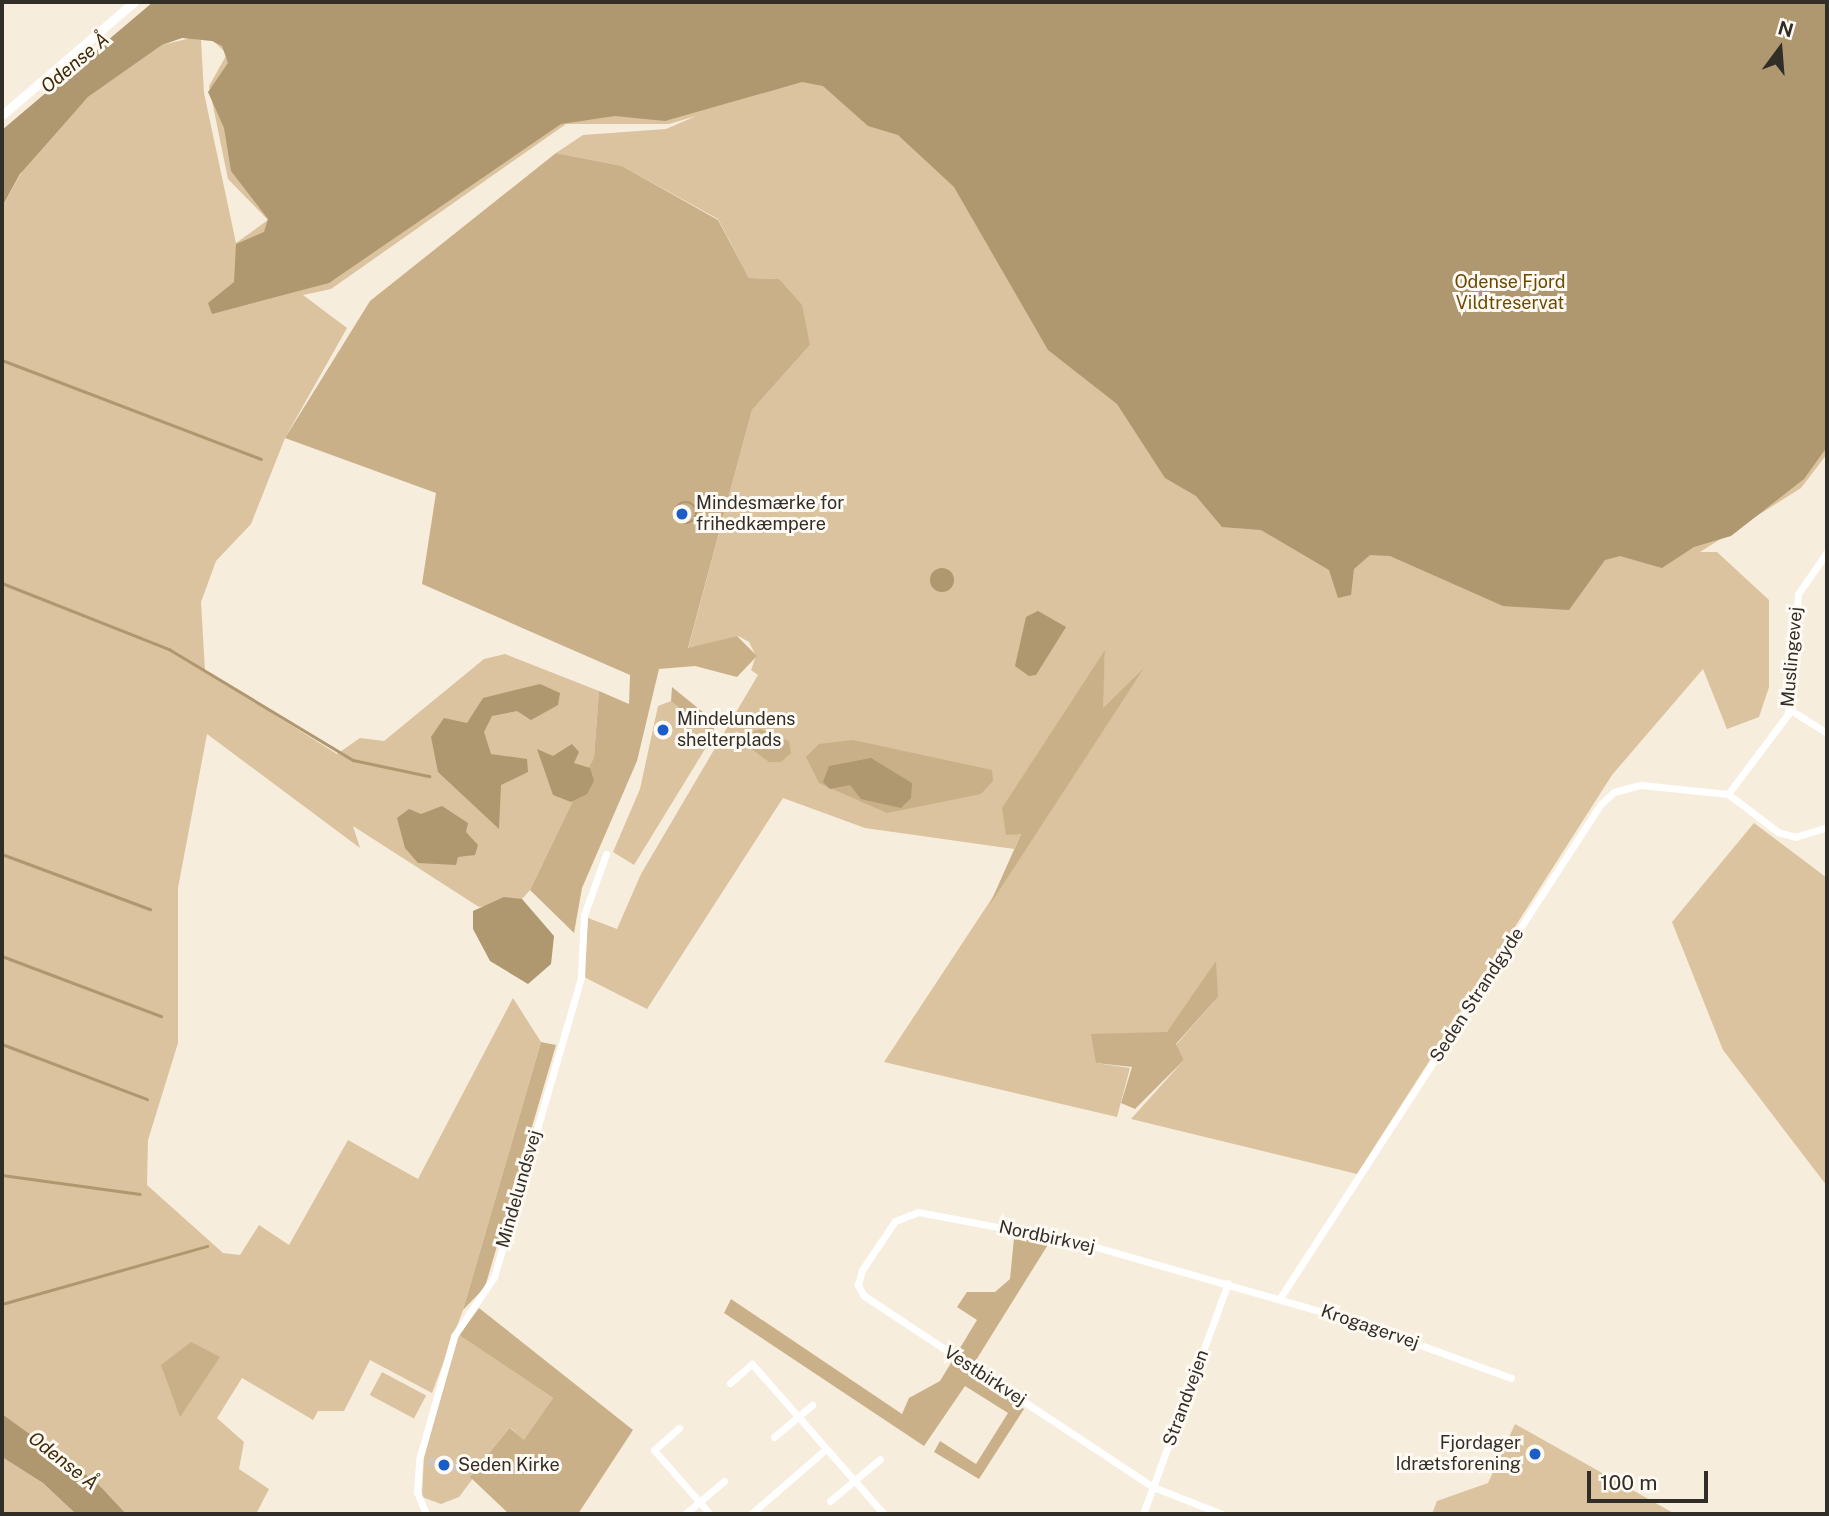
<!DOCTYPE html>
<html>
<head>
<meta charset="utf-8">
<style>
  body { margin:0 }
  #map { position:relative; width:1829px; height:1516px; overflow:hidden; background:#f7eddd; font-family:"Public Sans",sans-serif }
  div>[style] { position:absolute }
  .green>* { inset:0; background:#dac39e; transform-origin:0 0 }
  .forest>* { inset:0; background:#c9b088 }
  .water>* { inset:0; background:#af9770 }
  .round { border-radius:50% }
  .stream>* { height:2.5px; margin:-1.25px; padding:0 1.25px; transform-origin:1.25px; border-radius:1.25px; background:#af9770 }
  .stream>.ring { margin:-1.25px; padding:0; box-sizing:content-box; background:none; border:2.5px solid #af9770; border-radius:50% }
  .building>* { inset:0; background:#d1c7b8 }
  .minor>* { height:7px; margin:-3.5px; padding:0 3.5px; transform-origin:3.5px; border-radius:3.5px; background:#fff }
  .tertiary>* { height:9px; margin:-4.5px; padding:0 4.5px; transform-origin:4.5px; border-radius:4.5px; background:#fff }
  .dots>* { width:19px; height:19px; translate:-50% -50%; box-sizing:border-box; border:4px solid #fffbf4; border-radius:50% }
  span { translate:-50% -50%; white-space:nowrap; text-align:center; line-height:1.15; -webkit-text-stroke:6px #fffbf4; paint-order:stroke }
  .park-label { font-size:18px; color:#6b4a00 }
  .poi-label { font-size:18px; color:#312d27 }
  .left { translate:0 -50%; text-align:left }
  .right { translate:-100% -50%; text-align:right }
  .street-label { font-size:18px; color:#312d27 }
  .water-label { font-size:19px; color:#3e2c0a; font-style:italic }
  .frame { position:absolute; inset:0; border:4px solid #312d27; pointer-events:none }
  .north { position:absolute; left:1745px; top:14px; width:70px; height:70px; -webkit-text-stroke:5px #fffbf4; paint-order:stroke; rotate:16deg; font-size:19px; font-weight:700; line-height:28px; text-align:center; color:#312d27 }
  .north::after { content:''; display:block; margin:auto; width:24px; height:32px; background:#312d27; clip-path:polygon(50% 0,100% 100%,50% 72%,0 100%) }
  .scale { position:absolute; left:1587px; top:1471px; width:121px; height:32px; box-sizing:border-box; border:4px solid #312d27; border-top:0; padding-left:9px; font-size:21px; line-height:24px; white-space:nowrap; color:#312d27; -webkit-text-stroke:5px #fffbf4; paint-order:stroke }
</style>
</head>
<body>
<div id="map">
  <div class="green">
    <i style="clip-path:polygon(1827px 2px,1827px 454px,1801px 488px,1700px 552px,1717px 552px,1769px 600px,1769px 687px,1759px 717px,1727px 729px,1703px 669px,1612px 775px,1357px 1174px,1131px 1119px,1184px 1060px,1176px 1045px,1218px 997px,1167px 1032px,1096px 1063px,1130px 1068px,1117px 1117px,884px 1062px,1141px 672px,1102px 709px,1105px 652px,1014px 849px,865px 828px,783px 798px,647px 1009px,584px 977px,588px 918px,617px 929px,641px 874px,758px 675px,751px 670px,756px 656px,749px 642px,738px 636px,688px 649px,752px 410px,810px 345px,779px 279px,749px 278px,718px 219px,622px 166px,556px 153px,583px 135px,666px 129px,696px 116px,669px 124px,566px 124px,331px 289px,303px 295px,347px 328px,285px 438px,251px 524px,216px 561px,201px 602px,205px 671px,337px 754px,360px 738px,384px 741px,484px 659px,505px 654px,599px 691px,594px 757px,530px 890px,522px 899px,479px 907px,353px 826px,360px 848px,207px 734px,178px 888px,178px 1043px,148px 1140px,147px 1185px,223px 1253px,240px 1255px,259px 1225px,289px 1245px,348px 1140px,418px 1179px,513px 998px,541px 1042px,463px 1310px,432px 1393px,370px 1360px,344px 1411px,318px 1411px,313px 1420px,242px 1378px,217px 1418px,244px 1442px,239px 1469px,269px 1489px,256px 1514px,126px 1514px,2px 1414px,4px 203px,27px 163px,88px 97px,162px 45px,191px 38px,201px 40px,204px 93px,236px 243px,268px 220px,228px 179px,209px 86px,227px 54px,181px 10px)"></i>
    <i style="clip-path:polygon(671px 701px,713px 736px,634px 865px,613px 852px,640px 789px,658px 706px)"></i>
    <i style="clip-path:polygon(1754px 823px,1827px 878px,1827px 1186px,1723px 1050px,1672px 922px)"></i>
    <i style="clip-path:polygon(459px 1335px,553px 1398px,524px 1441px,511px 1428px,459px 1497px,441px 1504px,422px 1497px,424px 1455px)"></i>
    <i style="left:382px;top:1372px;width:50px;height:26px;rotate:28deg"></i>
    <i style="clip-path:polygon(1515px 1424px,1675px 1514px,1432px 1514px,1437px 1501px,1488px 1483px)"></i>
    <i style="clip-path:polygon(2px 1457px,43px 1483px,76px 1514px,2px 1514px)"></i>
  </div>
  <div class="forest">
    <i style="clip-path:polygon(556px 153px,622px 166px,718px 220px,749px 278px,779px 279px,802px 305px,810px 345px,752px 410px,688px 648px,737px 636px,757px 656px,737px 677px,695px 666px,659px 669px,637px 761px,582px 888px,574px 933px,530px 890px,594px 757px,599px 691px,629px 704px,630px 675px,422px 584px,436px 493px,285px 438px,370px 301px)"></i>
    <i style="clip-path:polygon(1105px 650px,1103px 708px,1144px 668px,989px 906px,1021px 834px,1006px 835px,1002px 808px)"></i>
    <i style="clip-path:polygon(672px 687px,715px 722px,713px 736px,671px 701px)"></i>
    <i style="clip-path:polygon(760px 729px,789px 741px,791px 753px,781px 762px,769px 762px,744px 743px,744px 734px)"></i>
    <i style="clip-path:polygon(853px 740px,992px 770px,993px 781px,981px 794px,887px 813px,819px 783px,806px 757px,819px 744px)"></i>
    <i style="clip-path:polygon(1216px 961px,1218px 997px,1176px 1044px,1184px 1060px,1135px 1109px,1121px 1103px,1132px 1067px,1096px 1063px,1091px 1034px,1167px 1032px)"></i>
    <i style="clip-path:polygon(541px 1042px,556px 1045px,485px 1287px,463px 1310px)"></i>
    <i style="clip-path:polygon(1014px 1238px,1049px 1243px,968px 1373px,1024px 1409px,979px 1479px,934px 1452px,940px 1441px,976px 1464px,1008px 1413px,965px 1386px,924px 1446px,724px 1313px,731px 1299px,902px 1414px,909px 1398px,940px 1381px,977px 1320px,957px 1307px,967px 1292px,995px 1292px,1010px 1279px)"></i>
    <i style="clip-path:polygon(479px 1308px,633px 1430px,578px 1514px,509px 1514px,470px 1477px,510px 1428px,524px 1440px,553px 1398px,459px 1335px)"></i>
    <i style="clip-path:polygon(191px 1342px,220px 1357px,180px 1417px,161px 1365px)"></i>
  </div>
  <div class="water">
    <i style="clip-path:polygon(153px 2px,1827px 2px,1827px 447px,1804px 479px,1731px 536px,1694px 547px,1662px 568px,1620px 556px,1605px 560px,1569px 610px,1503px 606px,1390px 556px,1370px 555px,1354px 569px,1351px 595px,1338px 598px,1329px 570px,1261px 530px,1222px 527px,1196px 496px,1165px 478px,1117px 404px,1048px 350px,954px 187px,898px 135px,868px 126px,823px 86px,802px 82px,665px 121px,615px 116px,561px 124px,329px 283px,212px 314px,208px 303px,234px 282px,236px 244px,264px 232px,268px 219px,231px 171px,224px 128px,208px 92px,228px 63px,222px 46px,212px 41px,182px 38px,162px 45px,88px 97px,20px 174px,4px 203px,2px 233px,2px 130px)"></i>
    <i class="round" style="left:930px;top:568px;width:24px;height:24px"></i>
    <i style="clip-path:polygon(1038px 611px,1066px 627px,1036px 675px,1029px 676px,1015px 666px,1026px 617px)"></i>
    <i style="clip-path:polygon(540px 684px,560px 693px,558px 705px,531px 720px,517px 711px,492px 716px,484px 732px,491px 754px,527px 759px,528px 772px,501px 785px,499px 829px,438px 772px,431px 737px,444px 718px,467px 723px,483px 698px)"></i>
    <i style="clip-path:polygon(572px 744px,579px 752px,574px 763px,590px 768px,594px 781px,587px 794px,571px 802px,553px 795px,537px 749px,553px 756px)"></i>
    <i style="clip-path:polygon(871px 758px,912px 783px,911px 798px,901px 808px,861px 799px,850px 785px,830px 789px,823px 782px,829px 766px)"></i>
    <i style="clip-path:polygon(442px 806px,468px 823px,466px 832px,478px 845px,475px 855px,458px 857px,456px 865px,418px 863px,405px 848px,397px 818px,409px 809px,421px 814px)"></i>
    <i style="clip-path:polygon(504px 897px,522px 899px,554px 936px,551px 964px,528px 984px,490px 961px,473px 929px,473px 911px)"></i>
    <i style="clip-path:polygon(2px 1414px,97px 1483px,126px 1514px,76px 1514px,43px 1483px,2px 1457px)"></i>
  </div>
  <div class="stream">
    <i style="left:2px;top:360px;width:277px;rotate:20.9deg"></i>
    <i class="ring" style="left:675px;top:502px;width:19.5px;height:19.5px"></i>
    <i style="left:2px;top:583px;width:180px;rotate:21.6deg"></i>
    <i style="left:169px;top:649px;width:215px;rotate:31.1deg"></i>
    <i style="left:353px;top:760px;width:78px;rotate:11.9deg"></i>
    <i style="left:2px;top:854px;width:158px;rotate:20.4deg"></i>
    <i style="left:2px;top:956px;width:170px;rotate:20.7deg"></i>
    <i style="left:2px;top:1044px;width:155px;rotate:20.8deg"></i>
    <i style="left:2px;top:1175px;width:139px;rotate:7.8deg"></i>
    <i style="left:2px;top:1304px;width:213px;rotate:-15.8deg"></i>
  </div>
  <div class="building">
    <i style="clip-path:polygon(429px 1458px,456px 1462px,460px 1473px,427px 1465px)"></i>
  </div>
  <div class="minor">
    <i style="left:1789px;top:709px;width:45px;rotate:32.3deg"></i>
    <i style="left:1728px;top:794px;width:100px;rotate:-53.1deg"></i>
    <i style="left:1788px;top:714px;width:120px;rotate:-85.2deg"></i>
    <i style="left:1798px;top:594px;width:51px;rotate:-55.4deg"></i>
    <i style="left:1728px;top:794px;width:63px;rotate:37.2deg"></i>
    <i style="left:1778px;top:832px;width:18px;rotate:16deg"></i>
    <i style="left:1795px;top:837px;width:34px;rotate:-17deg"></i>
    <i style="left:1280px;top:1298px;width:588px;rotate:-57.01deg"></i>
    <i style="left:1600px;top:805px;width:19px;rotate:-43deg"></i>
    <i style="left:1614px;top:792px;width:28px;rotate:-15deg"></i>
    <i style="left:1641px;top:785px;width:87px;rotate:5.9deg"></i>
    <i style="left:730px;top:1383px;width:29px;rotate:-41deg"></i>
    <i style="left:752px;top:1364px;width:200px;rotate:48.7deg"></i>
    <i style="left:679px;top:1428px;width:33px;rotate:139deg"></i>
    <i style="left:654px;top:1450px;width:85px;rotate:48.8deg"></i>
    <i style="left:774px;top:1437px;width:50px;rotate:-40.1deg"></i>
    <i style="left:830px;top:1501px;width:65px;rotate:-40deg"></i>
    <i style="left:426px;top:1514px;width:24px;rotate:-112deg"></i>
    <i style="left:417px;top:1492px;width:32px;rotate:-86deg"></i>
    <i style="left:419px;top:1460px;width:129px;rotate:-74.2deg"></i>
    <i style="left:454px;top:1336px;width:71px;rotate:-55.9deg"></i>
    <i style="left:494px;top:1277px;width:312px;rotate:-73.8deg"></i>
    <i style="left:581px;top:977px;width:62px;rotate:-87.2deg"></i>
    <i style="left:584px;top:915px;width:65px;rotate:-70.2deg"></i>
    <i style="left:685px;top:1514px;width:51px;rotate:-40.2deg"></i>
    <i style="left:751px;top:1514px;width:99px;rotate:-40.9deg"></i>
    <i style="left:1143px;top:1514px;width:246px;rotate:-69.8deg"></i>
    <i style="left:1222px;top:1514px;width:74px;rotate:-158.6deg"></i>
    <i style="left:1153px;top:1487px;width:346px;rotate:-146.5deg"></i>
    <i style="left:864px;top:1296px;width:13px;rotate:-119deg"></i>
    <i style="left:858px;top:1285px;width:16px;rotate:-75deg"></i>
    <i style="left:862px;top:1270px;width:59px;rotate:-56deg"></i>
    <i style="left:895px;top:1221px;width:25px;rotate:-21deg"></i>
    <i style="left:918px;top:1212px;width:167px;rotate:10.7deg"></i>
    <i style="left:1082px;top:1243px;width:280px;rotate:16deg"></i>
    <i style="left:1351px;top:1320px;width:170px;rotate:19.9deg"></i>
  </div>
  <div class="tertiary">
    <i style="left:2px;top:115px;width:174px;rotate:-40.6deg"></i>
  </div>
  <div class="dots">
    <i style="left:682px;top:514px;background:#1a5dc8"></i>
    <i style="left:663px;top:730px;background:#1a5dc8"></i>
    <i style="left:1535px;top:1454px;background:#1a5dc8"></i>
    <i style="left:444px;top:1465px;background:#1a5dc8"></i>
  </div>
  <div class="park-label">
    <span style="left:1510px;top:293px">Odense Fjord<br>Vildtreservat</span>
  </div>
  <div class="poi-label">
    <span class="left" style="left:696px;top:514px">Mindesmærke for<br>frihedkæmpere</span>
    <span class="left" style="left:677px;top:730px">Mindelundens<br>shelterplads</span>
    <span class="right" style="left:1521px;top:1454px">Fjordager<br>Idrætsforening</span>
    <span class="left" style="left:458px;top:1465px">Seden Kirke</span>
  </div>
  <div class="street-label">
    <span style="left:1792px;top:657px;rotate:-85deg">Muslingevej</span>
    <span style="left:1477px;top:995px;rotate:-57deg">Seden Strandgyde</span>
    <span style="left:519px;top:1189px;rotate:-74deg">Mindelundsvej</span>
    <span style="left:1047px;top:1237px;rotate:12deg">Nordbirkvej</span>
    <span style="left:1370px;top:1327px;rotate:19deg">Krogagervej</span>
    <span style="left:985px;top:1376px;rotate:33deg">Vestbirkvej</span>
    <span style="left:1186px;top:1398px;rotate:-70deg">Strandvejen</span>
  </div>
  <div class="water-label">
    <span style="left:75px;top:63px;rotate:-40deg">Odense Å</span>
    <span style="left:63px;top:1461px;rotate:38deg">Odense Å</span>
  </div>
  <div class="frame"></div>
  <div class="north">N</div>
  <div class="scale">100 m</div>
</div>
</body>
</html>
